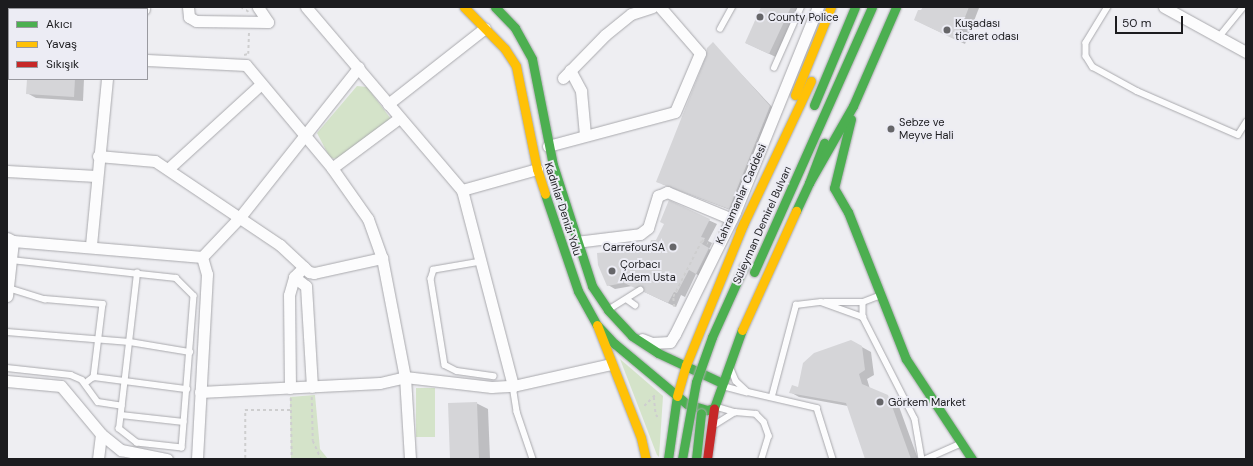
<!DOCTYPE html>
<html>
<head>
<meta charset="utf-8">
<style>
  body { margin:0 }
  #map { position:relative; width:1253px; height:466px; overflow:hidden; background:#eeeef2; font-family:"DM Sans",sans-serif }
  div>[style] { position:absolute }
  .green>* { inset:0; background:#d4e3c9; transform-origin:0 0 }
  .shadow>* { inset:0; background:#0003 }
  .building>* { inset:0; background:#d5d5d8; transform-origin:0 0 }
  .path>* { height:1.5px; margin-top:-0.75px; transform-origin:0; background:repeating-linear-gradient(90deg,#cececf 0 3px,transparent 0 6px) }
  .roads { filter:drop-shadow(0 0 1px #a9a9ad) drop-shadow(0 0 1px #a9a9ad) }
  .lane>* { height:5.5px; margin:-2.75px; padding:0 2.75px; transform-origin:2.75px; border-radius:2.75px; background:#fcfcfd }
  .street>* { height:11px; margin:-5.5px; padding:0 5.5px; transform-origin:5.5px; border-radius:5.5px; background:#fcfcfd }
  .fast>* { height:9px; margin:-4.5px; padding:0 4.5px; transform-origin:4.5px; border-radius:4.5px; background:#4caf50 }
  .slow>* { height:9px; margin:-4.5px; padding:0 4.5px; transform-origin:4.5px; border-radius:4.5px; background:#ffc107 }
  .jam>* { height:9px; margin:-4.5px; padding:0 4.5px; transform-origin:4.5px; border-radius:4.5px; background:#c62828 }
  .bridges { filter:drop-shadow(0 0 1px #a9a9ad) drop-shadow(0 0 1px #a9a9ad) }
  .fast-bridge>* { height:9px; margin:-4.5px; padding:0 4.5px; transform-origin:4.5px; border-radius:4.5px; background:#4caf50 }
  .dots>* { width:11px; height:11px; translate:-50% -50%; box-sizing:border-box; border:2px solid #ececf4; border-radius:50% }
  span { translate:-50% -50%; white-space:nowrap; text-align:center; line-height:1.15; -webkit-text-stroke:4px #ececf4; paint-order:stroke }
  .poi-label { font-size:11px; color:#1c1c1f }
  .left { translate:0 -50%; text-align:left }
  .right { translate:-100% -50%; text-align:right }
  .street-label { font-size:11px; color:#1c1c1f }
  .frame { position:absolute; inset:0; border:8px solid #1c1c1f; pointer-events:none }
  .legend { position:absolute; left:8px; top:8px; width:140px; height:72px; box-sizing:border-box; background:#ececf4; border:1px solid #99999f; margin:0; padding:5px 7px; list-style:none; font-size:12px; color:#1c1c1f }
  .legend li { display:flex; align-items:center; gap:8px; height:20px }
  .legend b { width:20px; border:1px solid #99999f }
  .scale { position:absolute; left:1115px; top:16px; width:68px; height:18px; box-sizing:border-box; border:2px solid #1c1c1f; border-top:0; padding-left:5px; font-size:12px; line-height:14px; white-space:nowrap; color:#1c1c1f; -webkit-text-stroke:3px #ececf4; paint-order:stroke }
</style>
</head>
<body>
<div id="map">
  <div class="green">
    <i style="clip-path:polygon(357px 86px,367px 87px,391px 119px,338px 159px,330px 158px,317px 133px)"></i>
    <i style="clip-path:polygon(620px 359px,663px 396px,659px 457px,657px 455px)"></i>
    <i style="left:416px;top:388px;width:19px;height:49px"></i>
    <i style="clip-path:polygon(315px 395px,320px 449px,328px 459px,291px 459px,290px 397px)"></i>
  </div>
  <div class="shadow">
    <i style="clip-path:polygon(763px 7px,802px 7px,778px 58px,746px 43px)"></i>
    <i style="clip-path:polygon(924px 7px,979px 8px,965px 44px,915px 20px)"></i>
    <i style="clip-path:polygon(713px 44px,774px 109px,733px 211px,662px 184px)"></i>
    <i style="clip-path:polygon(28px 79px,84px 79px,83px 101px,36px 98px,27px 93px)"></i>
    <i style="clip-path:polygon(669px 202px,717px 224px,708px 241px,712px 243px,709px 249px,716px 253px,704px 278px,696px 274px,685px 297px,681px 295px,676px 307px,632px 286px,615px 289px,608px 285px,657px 241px,665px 224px)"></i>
    <i style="clip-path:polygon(851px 341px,871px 352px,874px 375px,867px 379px,870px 389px,897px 401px,918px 459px,866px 459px,848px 406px,799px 397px,790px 392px,799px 388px)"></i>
    <i style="clip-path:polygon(476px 403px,488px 409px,490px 459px,451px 459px)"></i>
  </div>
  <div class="building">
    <i style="clip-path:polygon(761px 7px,791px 7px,769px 54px,745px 43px)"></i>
    <i style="clip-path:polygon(923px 7px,969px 7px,956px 40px,914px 20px,918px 10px,921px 10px)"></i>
    <i style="clip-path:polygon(713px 42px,770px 106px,729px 209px,656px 182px,706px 56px,707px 48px)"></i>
    <i style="clip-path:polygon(27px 79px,75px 79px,74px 97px,26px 94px)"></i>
    <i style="clip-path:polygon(669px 200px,710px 219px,701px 237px,705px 238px,702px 244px,709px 248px,696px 274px,689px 270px,677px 293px,674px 292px,668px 303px,644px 292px,642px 286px,635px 288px,624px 283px,607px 286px,598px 265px,597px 253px,649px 248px,651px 240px,656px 240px,664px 224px,660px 222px)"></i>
    <i style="clip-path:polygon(851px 340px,862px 346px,865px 370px,859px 374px,862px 384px,888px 395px,911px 459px,865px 459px,846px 403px,789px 393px,792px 385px,798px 387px,803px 363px,814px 353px)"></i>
    <i style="left:477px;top:402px;width:57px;height:29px;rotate:88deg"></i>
  </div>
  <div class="path">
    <i style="left:241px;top:7px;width:9px;rotate:32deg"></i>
    <i style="left:244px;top:55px;width:4px;rotate:-14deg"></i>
    <i style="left:248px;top:54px;width:23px;rotate:-88deg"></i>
    <i style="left:674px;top:307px;width:10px;rotate:-96deg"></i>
    <i style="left:673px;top:297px;width:64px;rotate:-63deg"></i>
    <i style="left:702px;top:240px;width:7px;rotate:34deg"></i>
    <i style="left:312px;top:397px;width:44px;rotate:88.7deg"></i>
    <i style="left:313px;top:441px;width:20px;rotate:66deg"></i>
    <i style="left:654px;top:397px;width:18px;rotate:84deg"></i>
    <i style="left:656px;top:415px;width:4px;rotate:45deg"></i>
    <i style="left:291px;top:398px;width:61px;rotate:89.1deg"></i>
    <i style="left:644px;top:406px;width:18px;rotate:-45deg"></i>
    <i style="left:245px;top:458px;width:48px;rotate:-90deg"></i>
    <i style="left:245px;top:410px;width:46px"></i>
  </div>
  <div class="roads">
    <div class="lane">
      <i style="left:35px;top:7px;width:2px;rotate:63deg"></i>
      <i style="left:1108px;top:7px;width:42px;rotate:121.4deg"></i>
      <i style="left:1086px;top:43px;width:13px;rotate:90deg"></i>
      <i style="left:1086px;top:56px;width:13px;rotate:58deg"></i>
      <i style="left:1093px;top:67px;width:50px;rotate:28.6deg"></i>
      <i style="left:1137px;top:91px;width:110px;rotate:23.5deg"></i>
      <i style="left:1238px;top:135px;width:15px;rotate:-58deg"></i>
      <i style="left:107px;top:9px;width:2px;rotate:-90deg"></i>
      <i style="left:720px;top:29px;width:25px;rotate:-61deg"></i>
      <i style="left:1219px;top:37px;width:38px;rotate:-51deg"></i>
      <i style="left:774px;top:68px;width:67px;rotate:-66.1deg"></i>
      <i style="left:11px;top:260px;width:166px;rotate:6.2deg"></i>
      <i style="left:176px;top:278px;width:25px;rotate:45deg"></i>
      <i style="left:194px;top:296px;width:152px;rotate:94.5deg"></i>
      <i style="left:182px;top:448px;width:45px;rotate:-173.7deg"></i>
      <i style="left:137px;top:443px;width:23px;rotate:-142deg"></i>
      <i style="left:119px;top:429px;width:157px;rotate:-83.4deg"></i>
      <i style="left:481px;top:262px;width:48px;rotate:170.3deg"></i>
      <i style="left:434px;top:270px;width:9px;rotate:108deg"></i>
      <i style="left:431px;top:279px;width:87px;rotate:80.8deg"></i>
      <i style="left:445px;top:365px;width:13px;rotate:27deg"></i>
      <i style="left:457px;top:371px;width:37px;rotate:8deg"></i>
      <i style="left:8px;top:288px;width:39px;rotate:17deg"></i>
      <i style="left:45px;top:299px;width:58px;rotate:4.9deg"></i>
      <i style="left:103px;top:304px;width:74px;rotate:97deg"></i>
      <i style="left:94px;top:377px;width:11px;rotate:142deg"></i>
      <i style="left:628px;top:300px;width:9px;rotate:36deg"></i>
      <i style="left:825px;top:302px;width:38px"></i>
      <i style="left:863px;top:302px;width:17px;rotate:-21deg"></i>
      <i style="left:863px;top:302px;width:15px;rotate:90deg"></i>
      <i style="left:608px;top:310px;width:38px;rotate:-32deg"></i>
      <i style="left:7px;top:332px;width:123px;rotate:4.6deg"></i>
      <i style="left:130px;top:342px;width:61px;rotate:9.5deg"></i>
      <i style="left:7px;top:368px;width:64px;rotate:6.2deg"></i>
      <i style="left:71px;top:375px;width:12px;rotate:24deg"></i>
      <i style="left:82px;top:380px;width:27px;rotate:54deg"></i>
      <i style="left:98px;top:402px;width:24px;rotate:9deg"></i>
      <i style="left:731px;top:369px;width:13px;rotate:67deg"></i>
      <i style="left:736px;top:381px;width:16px;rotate:43deg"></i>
      <i style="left:748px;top:392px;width:71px;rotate:13.1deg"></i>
      <i style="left:817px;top:408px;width:53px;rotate:72.6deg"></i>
      <i style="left:94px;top:377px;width:94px;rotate:7.4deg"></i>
      <i style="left:513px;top:386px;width:26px;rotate:81deg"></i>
      <i style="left:517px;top:412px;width:50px;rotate:71.2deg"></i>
      <i style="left:723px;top:386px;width:24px;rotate:15deg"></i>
      <i style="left:772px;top:396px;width:94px;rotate:-75.2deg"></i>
      <i style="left:796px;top:305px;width:25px;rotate:-7deg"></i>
      <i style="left:821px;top:302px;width:45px;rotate:19.7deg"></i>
      <i style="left:863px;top:317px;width:114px;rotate:63deg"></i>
      <i style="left:915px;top:419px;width:41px;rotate:80.1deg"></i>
      <i style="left:717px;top:407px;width:19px;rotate:16deg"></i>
      <i style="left:121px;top:415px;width:63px;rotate:6.3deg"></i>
      <i style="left:716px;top:424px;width:22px;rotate:-32deg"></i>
      <i style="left:735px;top:412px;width:21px;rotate:5deg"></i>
      <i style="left:756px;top:414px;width:11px;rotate:45deg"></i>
      <i style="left:764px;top:422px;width:15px;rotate:70deg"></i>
      <i style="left:769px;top:436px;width:24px;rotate:107deg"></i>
      <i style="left:926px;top:459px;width:37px;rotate:-24deg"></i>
    </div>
    <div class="street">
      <i style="left:188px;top:7px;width:10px;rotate:84deg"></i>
      <i style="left:189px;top:17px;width:8px;rotate:30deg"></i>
      <i style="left:196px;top:21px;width:72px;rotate:0.8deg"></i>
      <i style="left:268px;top:22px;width:18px;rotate:-124deg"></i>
      <i style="left:306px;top:7px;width:240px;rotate:49.6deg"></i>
      <i style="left:462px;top:190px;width:78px;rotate:-15.6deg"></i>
      <i style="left:1164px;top:7px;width:94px;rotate:28.8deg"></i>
      <i style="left:144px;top:9px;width:2px;rotate:-90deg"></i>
      <i style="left:147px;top:60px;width:99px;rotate:2.9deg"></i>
      <i style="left:246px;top:65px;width:134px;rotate:50.1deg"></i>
      <i style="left:332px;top:168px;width:62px;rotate:54.8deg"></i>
      <i style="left:368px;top:219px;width:41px;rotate:70.3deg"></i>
      <i style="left:382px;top:258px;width:121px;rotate:79.1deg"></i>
      <i style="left:405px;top:377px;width:82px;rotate:86.5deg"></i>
      <i style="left:570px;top:70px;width:24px;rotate:62deg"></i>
      <i style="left:581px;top:91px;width:44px;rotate:84.8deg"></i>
      <i style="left:563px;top:78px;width:60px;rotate:-45.7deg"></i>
      <i style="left:605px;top:35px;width:33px;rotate:-39deg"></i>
      <i style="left:631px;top:14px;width:22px;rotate:-18deg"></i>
      <i style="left:388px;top:104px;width:123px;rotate:-38.1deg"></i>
      <i style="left:548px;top:146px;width:131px;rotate:-15deg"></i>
      <i style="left:675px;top:112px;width:64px;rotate:-67deg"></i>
      <i style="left:700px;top:53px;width:61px;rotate:-131deg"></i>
      <i style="left:98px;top:156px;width:57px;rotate:5deg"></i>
      <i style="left:155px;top:161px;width:151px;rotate:33.9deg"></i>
      <i style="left:280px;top:245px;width:40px;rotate:43deg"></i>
      <i style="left:309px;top:272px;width:5px;rotate:11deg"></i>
      <i style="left:314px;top:273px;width:70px;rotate:-12.4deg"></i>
      <i style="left:332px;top:168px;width:84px;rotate:-36.7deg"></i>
      <i style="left:168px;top:169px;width:126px;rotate:-42.4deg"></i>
      <i style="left:7px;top:171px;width:89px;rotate:3.2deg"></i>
      <i style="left:462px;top:190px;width:203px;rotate:75.4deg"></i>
      <i style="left:7px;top:238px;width:7px;rotate:27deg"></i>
      <i style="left:13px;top:241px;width:190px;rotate:4.8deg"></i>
      <i style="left:202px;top:257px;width:18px;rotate:74deg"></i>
      <i style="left:207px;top:274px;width:185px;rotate:93.1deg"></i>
      <i style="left:576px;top:242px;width:64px;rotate:-7.1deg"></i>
      <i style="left:640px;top:234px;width:10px;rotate:-37deg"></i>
      <i style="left:648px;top:228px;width:34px;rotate:-73deg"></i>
      <i style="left:658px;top:196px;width:10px;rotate:-24deg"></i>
      <i style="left:667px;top:192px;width:70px;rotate:22.6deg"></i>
      <i style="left:91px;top:245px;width:167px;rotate:-84.5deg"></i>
      <i style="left:202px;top:257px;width:55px;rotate:-46.5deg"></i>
      <i style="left:240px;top:217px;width:191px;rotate:-51.6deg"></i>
      <i style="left:294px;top:277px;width:15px;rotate:37deg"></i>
      <i style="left:306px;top:286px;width:101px;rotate:86.6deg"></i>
      <i style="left:7px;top:296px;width:55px;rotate:-83.8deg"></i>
      <i style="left:642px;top:339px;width:11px;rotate:22deg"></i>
      <i style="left:652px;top:343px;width:18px;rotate:-3deg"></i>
      <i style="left:670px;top:342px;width:9px;rotate:-58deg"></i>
      <i style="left:675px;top:334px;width:136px;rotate:-63.8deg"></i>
      <i style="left:735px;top:212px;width:221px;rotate:-68deg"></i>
      <i style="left:7px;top:381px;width:54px;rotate:5.3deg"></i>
      <i style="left:61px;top:386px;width:62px;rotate:50.2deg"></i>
      <i style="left:101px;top:434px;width:26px;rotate:39deg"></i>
      <i style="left:121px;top:450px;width:47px;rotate:11.1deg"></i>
      <i style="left:290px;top:388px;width:93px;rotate:-90.6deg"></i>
      <i style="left:289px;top:295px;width:19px;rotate:-74deg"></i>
      <i style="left:294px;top:277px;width:14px;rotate:-45deg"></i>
      <i style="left:200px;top:392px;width:180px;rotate:-2.9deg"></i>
      <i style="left:380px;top:383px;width:26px;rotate:-13deg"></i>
      <i style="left:405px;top:377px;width:87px;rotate:6.6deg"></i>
      <i style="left:491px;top:387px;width:22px;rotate:-3deg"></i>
      <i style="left:513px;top:386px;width:100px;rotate:-12.7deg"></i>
      <i style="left:98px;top:459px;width:25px;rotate:-83deg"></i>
    </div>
    <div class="fast">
      <i style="left:495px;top:7px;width:29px;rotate:46deg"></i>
      <i style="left:515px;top:28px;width:35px;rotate:61deg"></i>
      <i style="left:532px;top:59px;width:108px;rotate:78.8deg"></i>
      <i style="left:553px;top:165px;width:127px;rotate:72.1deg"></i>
      <i style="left:592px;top:286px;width:29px;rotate:56deg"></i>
      <i style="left:608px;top:310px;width:35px;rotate:47deg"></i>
      <i style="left:632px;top:336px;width:31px;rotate:33deg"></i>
      <i style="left:658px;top:353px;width:71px;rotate:25.1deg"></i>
      <i style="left:814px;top:105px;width:106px;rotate:-67.3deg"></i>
      <i style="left:851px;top:119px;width:71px;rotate:103.8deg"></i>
      <i style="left:834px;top:188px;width:28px;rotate:60deg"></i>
      <i style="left:848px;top:212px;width:158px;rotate:68.5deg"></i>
      <i style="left:906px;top:359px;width:120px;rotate:56.6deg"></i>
      <i style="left:809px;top:183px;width:43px;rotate:-69.4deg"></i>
      <i style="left:545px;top:194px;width:102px;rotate:71.2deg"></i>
      <i style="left:578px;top:291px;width:39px;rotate:61deg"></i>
      <i style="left:597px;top:325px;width:26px;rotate:47deg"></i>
      <i style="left:615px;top:344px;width:94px;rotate:39.8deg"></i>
      <i style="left:687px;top:404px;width:21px;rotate:17deg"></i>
      <i style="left:707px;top:410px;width:7px;rotate:-16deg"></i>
      <i style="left:714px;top:408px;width:83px;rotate:-70.3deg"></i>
      <i style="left:796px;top:211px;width:31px;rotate:-65deg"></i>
      <i style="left:809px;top:183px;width:89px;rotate:-60.3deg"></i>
      <i style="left:853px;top:106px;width:108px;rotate:-66.5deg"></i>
      <i style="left:754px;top:272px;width:290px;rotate:-66deg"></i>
      <i style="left:668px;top:459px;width:64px;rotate:-81.9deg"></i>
    </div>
    <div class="slow">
      <i style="left:464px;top:7px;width:59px;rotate:45.7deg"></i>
      <i style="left:505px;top:49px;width:20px;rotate:57deg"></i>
      <i style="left:516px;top:66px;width:105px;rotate:78.5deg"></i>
      <i style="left:537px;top:169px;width:26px;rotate:72deg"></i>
      <i style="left:795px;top:95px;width:95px;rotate:-67.8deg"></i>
      <i style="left:740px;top:231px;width:166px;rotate:-64.7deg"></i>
      <i style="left:597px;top:325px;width:121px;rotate:68.7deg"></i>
      <i style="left:641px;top:438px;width:22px;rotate:77deg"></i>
      <i style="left:742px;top:330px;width:131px;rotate:-65.6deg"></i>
      <i style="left:677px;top:396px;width:32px;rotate:-74deg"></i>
      <i style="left:686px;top:365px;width:154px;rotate:-67.9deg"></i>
    </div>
    <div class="jam">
      <i style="left:707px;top:459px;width:51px;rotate:-82.2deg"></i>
    </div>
  </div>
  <div class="bridges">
    <div class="fast-bridge">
      <i style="left:682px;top:459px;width:78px;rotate:-79.7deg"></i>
      <i style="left:696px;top:382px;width:48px;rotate:-70.4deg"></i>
      <i style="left:712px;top:337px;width:78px;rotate:-65.7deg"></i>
      <i style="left:696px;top:459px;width:46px;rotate:-83.8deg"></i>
    </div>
  </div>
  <div class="dots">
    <i style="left:760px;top:17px;background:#666669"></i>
    <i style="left:947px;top:30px;background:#666669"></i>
    <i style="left:891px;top:129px;background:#666669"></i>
    <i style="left:673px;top:247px;background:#666669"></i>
    <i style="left:612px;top:271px;background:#666669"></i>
    <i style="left:880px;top:402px;background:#666669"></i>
  </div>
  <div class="poi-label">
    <span class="left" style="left:768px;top:17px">County Police</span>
    <span class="left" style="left:955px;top:30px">Kuşadası<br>ticaret odası</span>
    <span class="left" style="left:899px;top:129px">Sebze ve<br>Meyve Hali</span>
    <span class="right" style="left:665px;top:247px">CarrefourSA</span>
    <span class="left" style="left:620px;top:271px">Çorbacı<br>Adem Usta</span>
    <span class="left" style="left:888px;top:402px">Görkem Market</span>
  </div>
  <div class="street-label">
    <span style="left:741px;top:194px;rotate:-66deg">Kahramanlar Caddesi</span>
    <span style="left:563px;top:209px;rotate:72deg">Kadınlar Denizi Yolu</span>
    <span style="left:762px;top:225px;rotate:-66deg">Süleyman Demirel Bulvarı</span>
  </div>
  <div class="frame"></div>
  <ul class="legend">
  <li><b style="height:5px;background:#4caf50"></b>Akıcı</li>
  <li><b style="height:5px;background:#ffc107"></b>Yavaş</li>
  <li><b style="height:5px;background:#c62828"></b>Sıkışık</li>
  </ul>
  <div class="scale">50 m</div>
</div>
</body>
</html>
